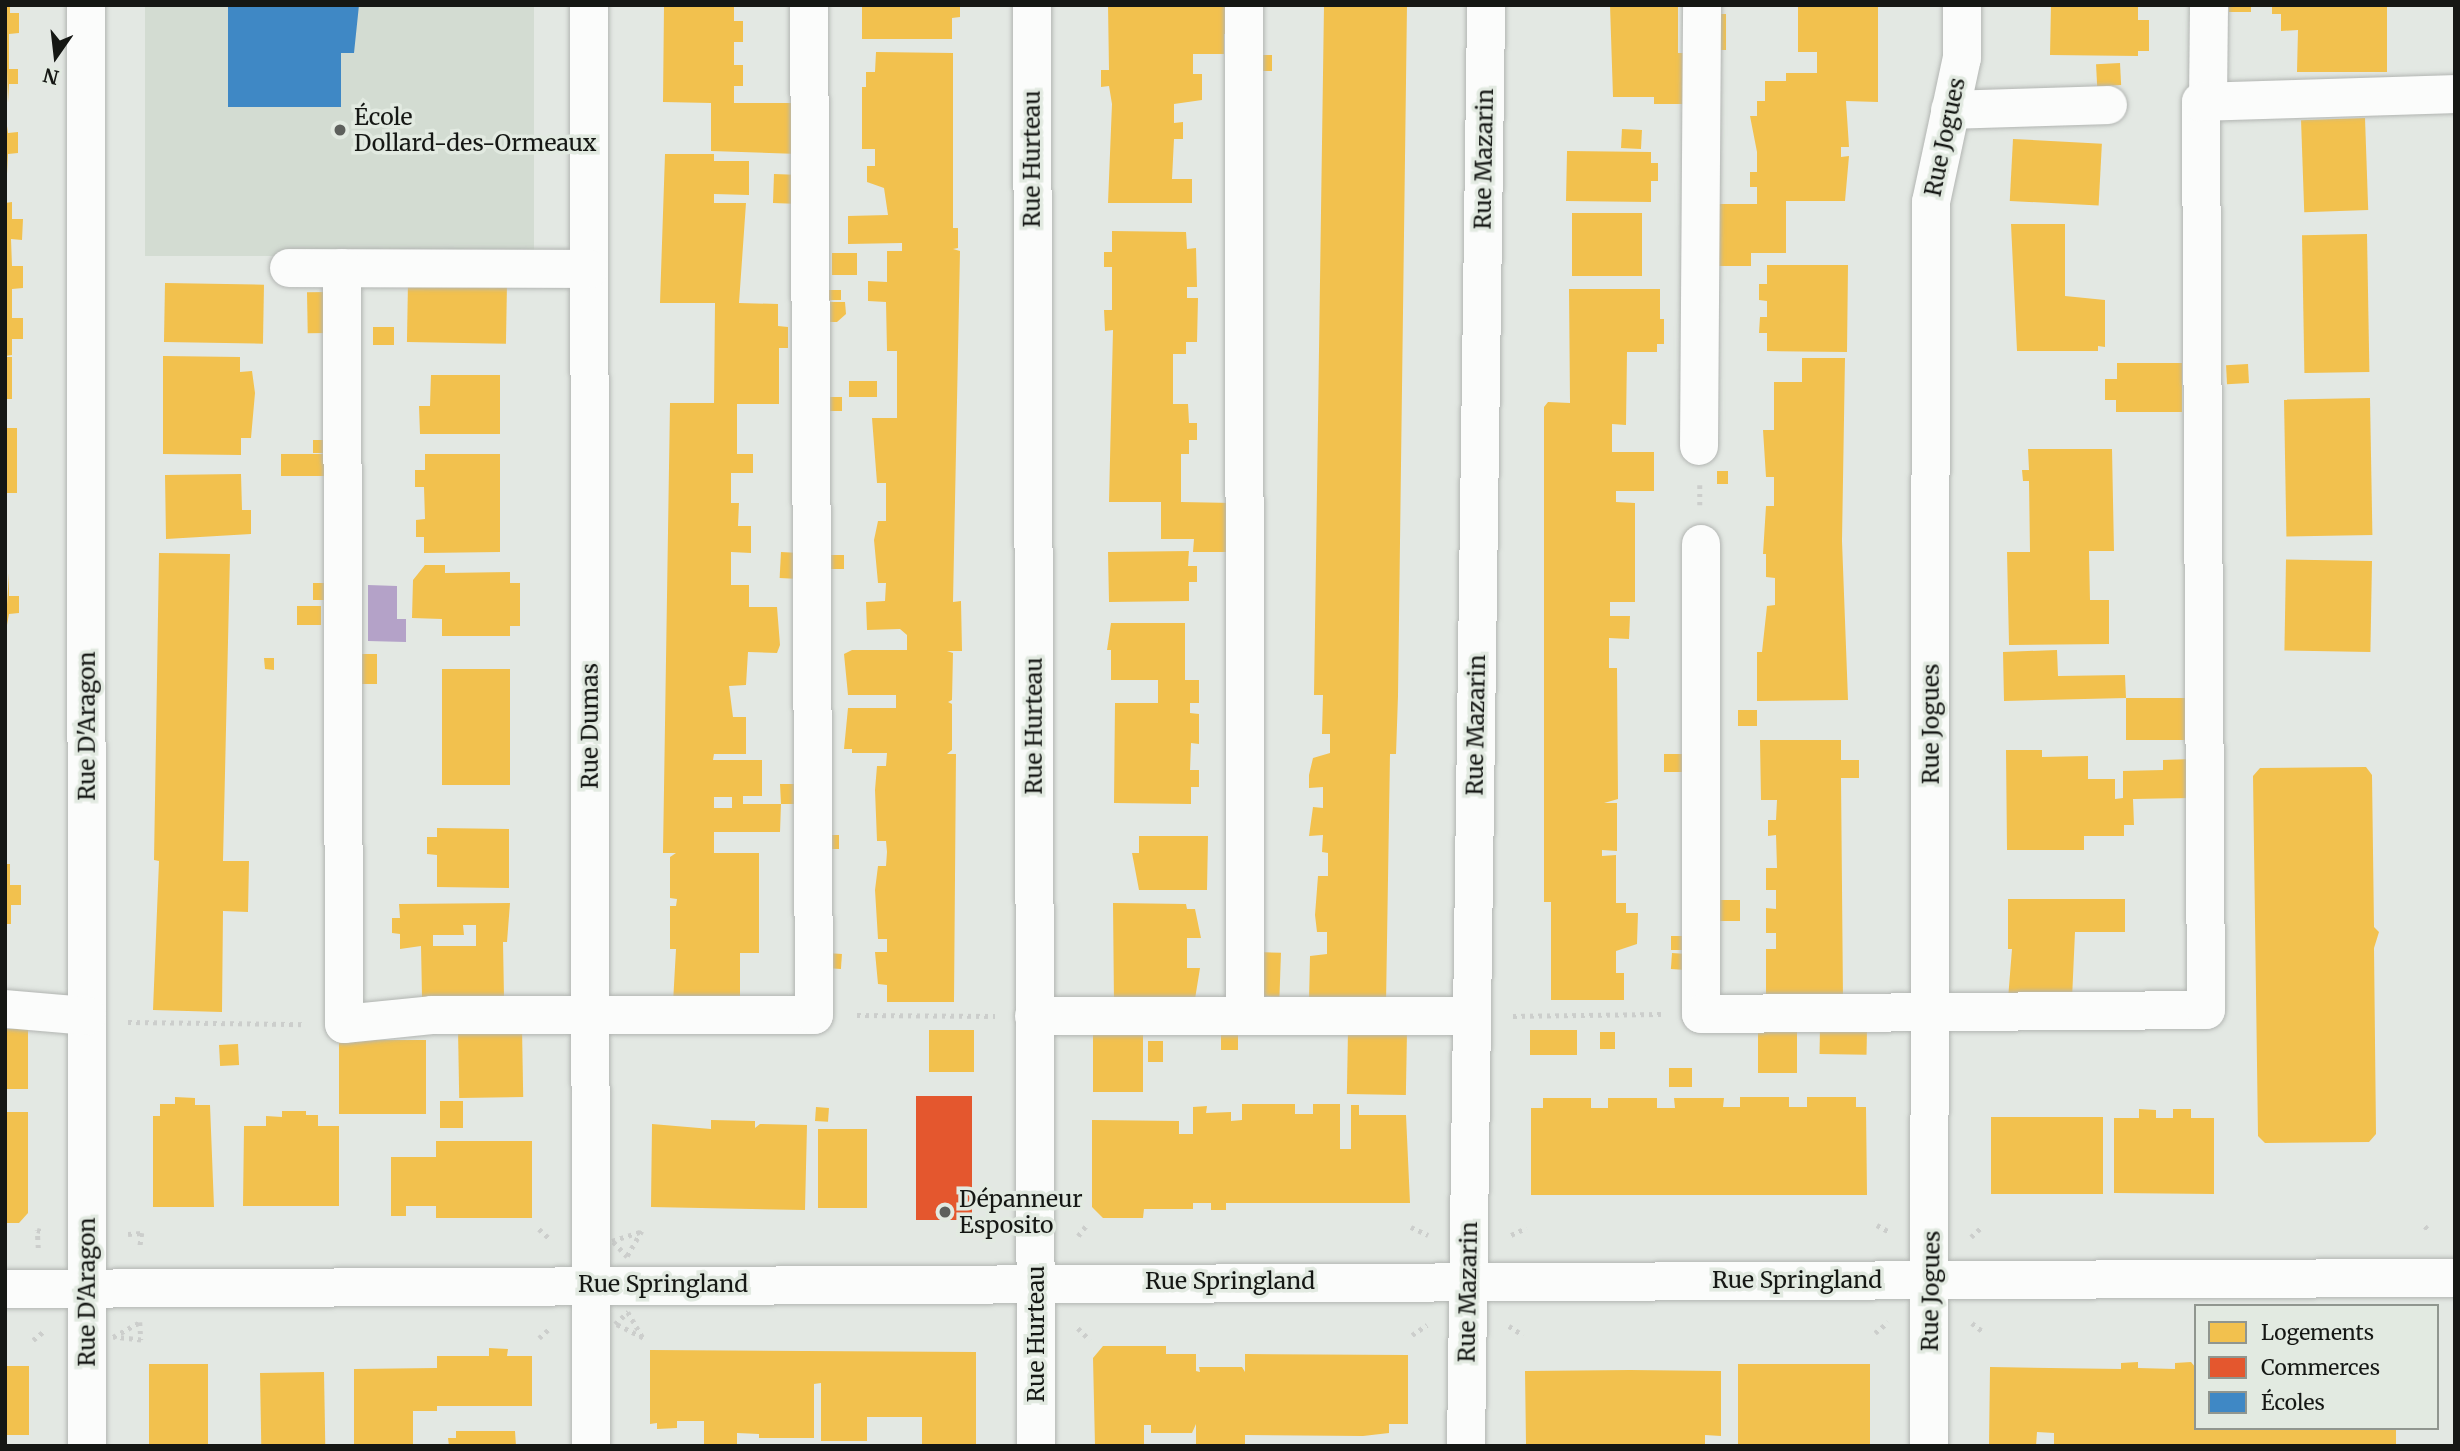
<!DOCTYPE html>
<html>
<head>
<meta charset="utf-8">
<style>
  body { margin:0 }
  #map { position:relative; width:2460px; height:1451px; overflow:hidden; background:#e3e8e3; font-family:Merriweather,serif }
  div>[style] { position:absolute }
  .built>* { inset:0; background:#d3dcd2; transform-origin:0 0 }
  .water>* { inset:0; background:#b4a2c8 }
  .homes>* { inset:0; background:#f2c14e; transform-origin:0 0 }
  .shops>* { inset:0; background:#e4572e; transform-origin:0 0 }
  .schools>* { inset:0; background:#3f88c5 }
  .path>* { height:4.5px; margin-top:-2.25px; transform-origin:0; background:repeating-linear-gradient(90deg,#cccecc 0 3.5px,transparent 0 8.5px) }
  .roads { filter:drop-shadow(0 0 2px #b2b5b2) drop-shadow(0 0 2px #b2b5b2) }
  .minor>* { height:38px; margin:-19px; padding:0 19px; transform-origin:19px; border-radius:19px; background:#fbfcfb }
  .dots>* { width:19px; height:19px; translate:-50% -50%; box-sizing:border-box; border:4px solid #e2eae1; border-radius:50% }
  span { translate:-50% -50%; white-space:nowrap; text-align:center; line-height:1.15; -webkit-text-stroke:7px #e2eae1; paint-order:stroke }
  .poi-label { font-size:23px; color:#151714 }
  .left { translate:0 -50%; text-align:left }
  .street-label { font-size:23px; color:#151714 }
  .frame { position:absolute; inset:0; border:7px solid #151714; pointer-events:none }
  .legend { position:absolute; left:2194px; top:1304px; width:245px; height:126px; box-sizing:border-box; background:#e2eae1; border:2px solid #90968f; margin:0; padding:9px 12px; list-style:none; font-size:21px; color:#151714 }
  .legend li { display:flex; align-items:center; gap:14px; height:35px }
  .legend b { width:35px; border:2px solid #90968f }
  .north { position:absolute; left:21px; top:21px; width:70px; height:70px; -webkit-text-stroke:5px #e2eae1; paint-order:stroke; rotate:194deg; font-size:19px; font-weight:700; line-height:28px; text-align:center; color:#151714 }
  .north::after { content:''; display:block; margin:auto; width:24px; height:32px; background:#151714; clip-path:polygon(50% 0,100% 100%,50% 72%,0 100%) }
</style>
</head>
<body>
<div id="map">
  <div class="built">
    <i style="left:145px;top:5px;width:389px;height:251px"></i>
  </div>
  <div class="water">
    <i style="clip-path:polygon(368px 585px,397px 586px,397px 619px,406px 619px,406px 642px,368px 641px)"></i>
  </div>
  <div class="homes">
    <i style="clip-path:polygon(5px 5px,10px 5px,10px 13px,19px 13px,19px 33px,9px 34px,9px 69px,18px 69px,18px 84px,9px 84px,8px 103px)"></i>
    <i style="clip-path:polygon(664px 5px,734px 5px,734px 21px,743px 21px,743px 42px,734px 42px,734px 65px,743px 65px,743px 86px,734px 86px,734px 103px,800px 103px,799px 154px,711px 151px,711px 103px,663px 102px)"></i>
    <i style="clip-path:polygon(862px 5px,960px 5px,960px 17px,952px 18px,952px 39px,862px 39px)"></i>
    <i style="clip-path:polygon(1108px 5px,1231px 5px,1231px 34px,1224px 34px,1224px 54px,1193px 54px,1193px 74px,1202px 74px,1202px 100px,1174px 104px,1174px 123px,1183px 122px,1183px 139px,1174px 139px,1172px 179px,1192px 179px,1192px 203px,1108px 203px,1112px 104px,1109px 86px,1101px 87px,1101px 70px,1109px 70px)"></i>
    <i style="clip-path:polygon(1324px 5px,1407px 5px,1398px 696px,1396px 754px,1390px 754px,1386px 1004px,1309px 1000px,1310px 956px,1327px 954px,1327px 932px,1317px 932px,1315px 915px,1318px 876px,1328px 876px,1328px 853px,1322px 852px,1323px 835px,1309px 836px,1313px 807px,1323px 808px,1323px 787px,1309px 788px,1309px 775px,1313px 758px,1330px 753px,1330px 734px,1322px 734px,1323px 695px,1314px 695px)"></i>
    <i style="clip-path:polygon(1610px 5px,1678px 5px,1678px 53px,1686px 53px,1685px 104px,1654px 104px,1654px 97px,1613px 97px)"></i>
    <i style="clip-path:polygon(1798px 5px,1878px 5px,1878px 102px,1846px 101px,1849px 147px,1841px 147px,1841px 157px,1849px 156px,1845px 201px,1786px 201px,1786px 253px,1751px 253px,1751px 266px,1712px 266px,1712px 204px,1757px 204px,1757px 187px,1750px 187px,1750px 172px,1757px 172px,1757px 152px,1750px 116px,1757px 116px,1757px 101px,1765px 101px,1765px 81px,1786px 81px,1786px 73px,1817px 73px,1817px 52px,1798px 52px)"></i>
    <i style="clip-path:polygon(2051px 5px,2138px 5px,2138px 20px,2149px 20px,2149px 51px,2138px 51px,2138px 56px,2050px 55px)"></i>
    <i style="left:2229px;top:5px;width:22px;height:7px"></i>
    <i style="clip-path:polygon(2272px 5px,2387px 5px,2387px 72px,2297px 72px,2298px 30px,2281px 31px,2281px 14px,2272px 14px)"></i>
    <i style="left:1714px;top:14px;width:12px;height:36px"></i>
    <i style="clip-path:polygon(876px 52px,953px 53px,953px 228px,958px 228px,958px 248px,953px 249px,960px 251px,953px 602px,961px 601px,962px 651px,947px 651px,953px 653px,952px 700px,948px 702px,952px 704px,952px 750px,947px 754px,956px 754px,954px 1002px,887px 1002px,887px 985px,878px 984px,875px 952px,887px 952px,887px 939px,878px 939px,875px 890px,878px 866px,886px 866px,887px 852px,886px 841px,877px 841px,875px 790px,877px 766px,886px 766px,887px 753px,852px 753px,852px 749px,844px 749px,848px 708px,896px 708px,896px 695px,848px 695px,844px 654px,852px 650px,907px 650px,907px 635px,900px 629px,867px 630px,866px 602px,885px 601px,886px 583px,878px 583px,874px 540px,878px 521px,886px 521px,886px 483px,877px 483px,872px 418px,897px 418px,897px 351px,887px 351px,886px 302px,868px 301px,868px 281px,887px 282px,887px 251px,902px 251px,902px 243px,848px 244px,848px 216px,888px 215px,884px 188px,867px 182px,867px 166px,875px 166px,875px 149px,862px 149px,862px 87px,866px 87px,866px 72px,875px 72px)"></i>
    <i style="left:1258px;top:55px;width:14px;height:16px"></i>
    <i style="left:2120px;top:63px;width:22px;height:24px;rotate:87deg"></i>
    <i style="clip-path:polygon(5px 112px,8px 133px,18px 132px,18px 153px,8px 154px,8px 174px)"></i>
    <i style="left:2365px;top:118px;width:92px;height:64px;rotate:88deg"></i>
    <i style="left:1622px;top:129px;width:20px;height:19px;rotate:3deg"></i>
    <i style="left:2013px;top:139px;width:89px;height:62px;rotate:3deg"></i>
    <i style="clip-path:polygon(1567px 151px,1651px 152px,1651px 163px,1658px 163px,1658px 181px,1651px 181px,1651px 202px,1566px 201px)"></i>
    <i style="clip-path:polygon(evenodd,665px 154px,714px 154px,714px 161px,749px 161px,749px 195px,714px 194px,714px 203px,746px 203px,739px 303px,778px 304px,778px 326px,788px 327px,788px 348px,779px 348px,779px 404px,737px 404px,737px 454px,753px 454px,753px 473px,731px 473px,731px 503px,739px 503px,738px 526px,751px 526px,751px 553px,731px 552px,731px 585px,749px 585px,749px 607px,777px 607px,780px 645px,777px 653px,748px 652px,746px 685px,729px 686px,733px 717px,746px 717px,746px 754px,714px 754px,713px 760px,762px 760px,762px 796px,743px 796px,743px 804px,781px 804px,780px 784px,801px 784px,802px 804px,781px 804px,780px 832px,714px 832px,714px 853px,759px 853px,759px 953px,740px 953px,740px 1003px,673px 1003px,676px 949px,670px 949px,670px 906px,676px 906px,677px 899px,670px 898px,670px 857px,676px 853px,663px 853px,670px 403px,714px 403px,715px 303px,660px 303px,665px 154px,714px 797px,732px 797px,732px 808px,714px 808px,714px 797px)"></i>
    <i style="left:774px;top:174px;width:27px;height:29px;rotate:2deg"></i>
    <i style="clip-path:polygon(12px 202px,12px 219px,23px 219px,22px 240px,11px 239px,12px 266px,23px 266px,23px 288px,12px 289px,12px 318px,23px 318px,23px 339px,12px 339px,12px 355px,5px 356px,5px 203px)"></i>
    <i style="left:1572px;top:213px;width:70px;height:63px"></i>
    <i style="clip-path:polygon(2011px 224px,2065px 224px,2065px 296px,2105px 300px,2105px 347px,2098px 346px,2098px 351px,2017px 351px)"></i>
    <i style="clip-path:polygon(1112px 231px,1186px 232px,1187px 249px,1196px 248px,1197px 287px,1187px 287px,1187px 298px,1198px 298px,1197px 342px,1186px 342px,1186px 354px,1173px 354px,1173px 404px,1188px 404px,1189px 423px,1197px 423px,1197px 440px,1189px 440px,1189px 454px,1181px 454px,1181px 502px,1233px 503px,1234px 552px,1193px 552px,1194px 539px,1161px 539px,1161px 502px,1109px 502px,1113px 330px,1105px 331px,1104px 310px,1112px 310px,1112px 267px,1104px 267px,1104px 252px,1112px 252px)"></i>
    <i style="left:2367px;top:234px;width:138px;height:65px;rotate:89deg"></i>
    <i style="left:832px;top:253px;width:25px;height:22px"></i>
    <i style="clip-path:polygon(1767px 265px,1848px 265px,1847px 352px,1767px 351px,1767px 333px,1759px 333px,1760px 317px,1767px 317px,1767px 301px,1759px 300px,1759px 284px,1767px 284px)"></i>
    <i style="left:408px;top:282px;width:99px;height:60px;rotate:1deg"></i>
    <i style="left:165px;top:283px;width:99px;height:59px;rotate:1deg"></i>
    <i style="clip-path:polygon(1569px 289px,1660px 289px,1660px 319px,1664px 319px,1664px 344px,1657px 344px,1657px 352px,1627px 352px,1626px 425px,1612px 424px,1612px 452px,1654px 452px,1654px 491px,1616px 491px,1616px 502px,1635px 503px,1635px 602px,1610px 602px,1610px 616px,1630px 616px,1629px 639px,1609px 638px,1609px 668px,1617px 668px,1618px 799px,1604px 803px,1617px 803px,1617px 851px,1602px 850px,1602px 856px,1616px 855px,1616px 903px,1626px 903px,1626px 913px,1638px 913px,1637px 944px,1616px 951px,1616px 973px,1624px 973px,1624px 1000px,1551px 1000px,1551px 902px,1544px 902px,1544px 407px,1548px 402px,1570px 403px)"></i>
    <i style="left:825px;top:290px;width:16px;height:10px"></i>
    <i style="left:328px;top:292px;width:41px;height:21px;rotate:89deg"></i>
    <i style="clip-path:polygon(825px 302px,845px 302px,846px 314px,837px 322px,824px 322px)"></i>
    <i style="left:373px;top:327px;width:21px;height:18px"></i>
    <i style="clip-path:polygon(163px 356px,240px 357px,240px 372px,252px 371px,255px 393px,251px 438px,241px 438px,241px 455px,163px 454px)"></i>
    <i style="left:12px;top:357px;width:42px;height:7px;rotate:90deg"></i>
    <i style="clip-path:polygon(1802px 358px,1845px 358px,1842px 541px,1848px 700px,1757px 701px,1757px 652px,1762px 652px,1767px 606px,1775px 605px,1775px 578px,1766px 577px,1766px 554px,1763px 554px,1766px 506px,1774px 506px,1774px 477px,1766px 477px,1763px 430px,1774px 430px,1774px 382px,1802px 382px)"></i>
    <i style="clip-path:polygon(2117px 363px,2182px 363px,2182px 412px,2116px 412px,2116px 400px,2105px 400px,2105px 379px,2117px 379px)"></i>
    <i style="left:2248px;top:364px;width:19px;height:22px;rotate:87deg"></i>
    <i style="clip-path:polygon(431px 375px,500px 375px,500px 434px,420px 434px,419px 406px,430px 406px)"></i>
    <i style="left:849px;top:381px;width:28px;height:16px"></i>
    <i style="left:842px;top:397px;width:14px;height:18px;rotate:90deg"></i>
    <i style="left:2370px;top:398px;width:137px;height:86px;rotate:89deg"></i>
    <i style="left:5px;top:428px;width:12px;height:65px"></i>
    <i style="left:313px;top:440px;width:15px;height:13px"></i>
    <i style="clip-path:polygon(2028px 449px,2112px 449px,2114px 551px,2089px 551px,2090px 600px,2109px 600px,2109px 644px,2009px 645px,2007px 552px,2030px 552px,2029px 481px,2023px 481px,2022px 470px,2029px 470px)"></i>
    <i style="left:281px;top:454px;width:43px;height:22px"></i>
    <i style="clip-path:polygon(425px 454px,500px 454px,500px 552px,424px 553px,424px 537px,416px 537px,416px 520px,425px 519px,424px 487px,415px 487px,415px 470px,425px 470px)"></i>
    <i style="left:1717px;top:471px;width:11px;height:13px"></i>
    <i style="clip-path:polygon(241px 474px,242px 510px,251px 510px,251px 534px,166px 539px,165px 475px)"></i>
    <i style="clip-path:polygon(1189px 551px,1188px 566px,1197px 566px,1197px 582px,1189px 582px,1189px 601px,1109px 602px,1108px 552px)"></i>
    <i style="left:781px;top:552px;width:19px;height:26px;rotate:3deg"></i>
    <i style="clip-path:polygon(159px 553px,230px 554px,223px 861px,249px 861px,248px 912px,223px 911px,222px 1012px,153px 1010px,159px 861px,154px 860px)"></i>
    <i style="left:827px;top:555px;width:17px;height:14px"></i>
    <i style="left:2372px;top:561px;width:91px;height:86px;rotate:91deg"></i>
    <i style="clip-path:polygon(425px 565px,445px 565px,445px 573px,510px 572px,510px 583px,520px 583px,520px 626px,510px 626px,510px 636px,442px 636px,442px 619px,412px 618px,413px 580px)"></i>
    <i style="clip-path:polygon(9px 573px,9px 596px,19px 596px,19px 613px,9px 614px,5px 636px)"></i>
    <i style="left:326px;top:583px;width:17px;height:13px;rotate:90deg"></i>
    <i style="left:297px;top:606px;width:24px;height:19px"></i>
    <i style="clip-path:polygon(1111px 623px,1185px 623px,1185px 680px,1199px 680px,1199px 703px,1190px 703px,1190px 713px,1199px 714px,1199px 744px,1191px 743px,1190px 770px,1199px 770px,1199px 787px,1191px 787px,1191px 804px,1114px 803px,1115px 703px,1158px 703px,1158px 680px,1111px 680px,1111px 650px,1107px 650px)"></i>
    <i style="clip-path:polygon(2057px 650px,2058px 676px,2125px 675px,2126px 698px,2004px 701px,2003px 652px)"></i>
    <i style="left:358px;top:654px;width:19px;height:30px"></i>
    <i style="clip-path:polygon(264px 658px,274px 658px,274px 670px,265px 669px)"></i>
    <i style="left:442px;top:669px;width:68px;height:116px"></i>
    <i style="left:2126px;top:698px;width:65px;height:42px"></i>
    <i style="left:1738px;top:710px;width:19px;height:16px"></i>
    <i style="clip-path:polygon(1760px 740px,1841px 740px,1841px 760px,1859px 760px,1859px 778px,1841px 778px,1843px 999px,1766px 999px,1766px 949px,1776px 949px,1776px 933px,1766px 933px,1766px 908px,1776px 909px,1776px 890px,1766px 890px,1766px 868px,1777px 868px,1776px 835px,1768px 836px,1768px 820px,1776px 820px,1777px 800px,1761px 800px)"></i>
    <i style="clip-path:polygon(2006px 750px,2042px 750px,2042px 757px,2088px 756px,2088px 779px,2115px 779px,2115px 799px,2123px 798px,2123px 771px,2163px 770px,2163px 760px,2192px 759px,2192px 798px,2133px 799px,2134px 825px,2124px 825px,2124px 836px,2084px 836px,2084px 850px,2007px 850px)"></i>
    <i style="left:1664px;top:754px;width:18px;height:18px"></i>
    <i style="clip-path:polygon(2366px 767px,2372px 775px,2374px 927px,2379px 932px,2374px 948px,2376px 1134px,2369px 1142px,2265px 1143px,2258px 1136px,2253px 776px,2260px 768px)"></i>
    <i style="clip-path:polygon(437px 828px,509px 829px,509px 888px,437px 887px,437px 855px,427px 854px,427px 837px,437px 837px)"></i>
    <i style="left:825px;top:835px;width:14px;height:14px"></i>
    <i style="clip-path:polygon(1139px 836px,1208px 836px,1207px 890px,1139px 890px,1132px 853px,1139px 853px)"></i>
    <i style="clip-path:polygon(5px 864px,10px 864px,10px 885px,21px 885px,21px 905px,11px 905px,11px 924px,5px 924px)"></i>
    <i style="clip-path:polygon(2008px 899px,2125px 899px,2125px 932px,2075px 932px,2072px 999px,2008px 999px,2012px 949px,2008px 949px)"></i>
    <i style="left:1713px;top:900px;width:27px;height:21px"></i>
    <i style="clip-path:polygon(evenodd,510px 903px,507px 942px,503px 942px,504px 997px,422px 997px,421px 946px,400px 949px,400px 934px,392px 933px,392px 918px,400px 918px,399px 904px,510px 903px,463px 925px,476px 925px,476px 946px,433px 946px,433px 935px,464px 935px,463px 925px)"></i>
    <i style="clip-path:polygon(1113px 903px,1186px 904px,1187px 909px,1195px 909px,1201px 938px,1187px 938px,1187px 968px,1200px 968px,1195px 999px,1114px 1004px)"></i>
    <i style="left:1671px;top:936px;width:17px;height:14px"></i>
    <i style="left:1258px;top:952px;width:23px;height:44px;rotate:2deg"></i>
    <i style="left:827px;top:953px;width:15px;height:15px;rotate:4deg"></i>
    <i style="left:1672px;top:953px;width:15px;height:16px;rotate:4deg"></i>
    <i style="left:1820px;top:1027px;width:47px;height:27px;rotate:1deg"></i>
    <i style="left:522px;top:1028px;width:69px;height:64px;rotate:89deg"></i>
    <i style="left:5px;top:1029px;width:23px;height:60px"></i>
    <i style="left:1758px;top:1029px;width:39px;height:44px"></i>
    <i style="left:929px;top:1030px;width:45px;height:42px"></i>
    <i style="left:1348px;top:1030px;width:59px;height:64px;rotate:1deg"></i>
    <i style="left:1530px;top:1030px;width:47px;height:25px"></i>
    <i style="left:1093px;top:1032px;width:50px;height:60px"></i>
    <i style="left:1600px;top:1032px;width:15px;height:17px"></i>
    <i style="left:1221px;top:1034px;width:17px;height:16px"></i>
    <i style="left:339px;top:1040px;width:87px;height:74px"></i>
    <i style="left:1148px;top:1041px;width:15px;height:21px"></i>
    <i style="left:238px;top:1044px;width:21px;height:19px;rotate:87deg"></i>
    <i style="left:1669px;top:1068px;width:23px;height:19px"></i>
    <i style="clip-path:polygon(175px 1097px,195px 1098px,195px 1105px,210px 1105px,214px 1207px,153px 1207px,153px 1116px,160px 1116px,160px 1104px,175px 1104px)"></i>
    <i style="clip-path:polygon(1740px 1097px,1789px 1097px,1789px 1107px,1807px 1107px,1807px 1097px,1856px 1097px,1856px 1107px,1866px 1107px,1867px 1195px,1531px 1195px,1531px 1108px,1543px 1108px,1543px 1098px,1591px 1098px,1591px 1108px,1608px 1108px,1608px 1098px,1657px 1098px,1657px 1108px,1675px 1108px,1674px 1098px,1724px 1098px,1723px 1107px,1740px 1107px)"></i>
    <i style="left:440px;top:1101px;width:23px;height:27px"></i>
    <i style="clip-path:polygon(1242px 1104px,1295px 1104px,1295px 1114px,1313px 1114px,1313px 1104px,1340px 1104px,1340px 1149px,1351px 1149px,1351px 1105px,1359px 1105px,1359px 1115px,1406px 1115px,1410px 1203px,1226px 1203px,1226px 1210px,1211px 1210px,1211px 1203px,1193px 1203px,1193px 1209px,1144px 1209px,1143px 1218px,1103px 1218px,1092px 1207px,1092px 1120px,1179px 1121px,1179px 1134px,1193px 1134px,1193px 1107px,1207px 1106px,1206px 1113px,1231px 1112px,1231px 1121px,1242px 1120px)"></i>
    <i style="left:816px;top:1107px;width:13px;height:14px;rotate:4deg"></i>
    <i style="clip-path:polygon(2139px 1109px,2156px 1110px,2156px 1118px,2173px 1118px,2173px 1109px,2191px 1109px,2191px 1118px,2214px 1118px,2214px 1194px,2114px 1193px,2114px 1118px,2139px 1118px)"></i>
    <i style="clip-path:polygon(282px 1111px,306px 1111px,306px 1115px,318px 1115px,318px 1126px,339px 1126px,339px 1206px,243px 1206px,244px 1126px,266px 1126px,266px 1116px,282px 1117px)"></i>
    <i style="clip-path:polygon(5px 1112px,28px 1112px,28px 1213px,19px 1223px,5px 1223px)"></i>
    <i style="left:2103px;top:1117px;width:77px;height:112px;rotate:90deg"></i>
    <i style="clip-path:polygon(711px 1120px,755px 1121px,755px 1128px,760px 1124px,807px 1125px,805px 1210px,651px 1207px,652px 1124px,711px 1129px)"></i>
    <i style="left:818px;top:1129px;width:49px;height:79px"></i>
    <i style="clip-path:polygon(436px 1141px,532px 1141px,532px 1218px,436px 1218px,436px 1206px,406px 1206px,406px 1216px,391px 1216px,391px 1157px,436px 1157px)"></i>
    <i style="clip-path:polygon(1103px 1346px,1166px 1346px,1166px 1354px,1196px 1354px,1196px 1371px,1200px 1372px,1199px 1367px,1242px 1367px,1245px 1372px,1245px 1354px,1408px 1355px,1408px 1424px,1389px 1424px,1389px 1433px,1363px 1436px,1245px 1435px,1245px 1446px,1196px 1446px,1196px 1424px,1192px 1433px,1151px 1433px,1151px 1425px,1144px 1425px,1144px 1446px,1095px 1446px,1093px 1358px)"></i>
    <i style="clip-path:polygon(489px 1348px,508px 1349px,507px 1356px,532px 1356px,532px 1406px,437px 1406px,437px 1411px,413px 1411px,413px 1446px,354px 1446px,354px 1369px,437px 1368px,437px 1356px,489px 1356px)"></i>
    <i style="clip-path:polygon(650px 1350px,976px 1352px,976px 1446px,922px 1446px,922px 1417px,867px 1417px,867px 1441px,821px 1441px,821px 1383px,814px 1384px,814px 1438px,759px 1438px,759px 1434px,737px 1433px,737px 1446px,704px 1446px,704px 1421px,677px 1421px,677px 1428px,657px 1429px,657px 1423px,650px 1424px)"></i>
    <i style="clip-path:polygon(2138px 1362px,2138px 1368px,2175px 1369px,2175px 1363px,2191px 1362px,2196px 1368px,2196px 1428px,2396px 1428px,2396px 1446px,2054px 1446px,2054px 1433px,2037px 1432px,2036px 1446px,1989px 1446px,1990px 1367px,2121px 1369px,2121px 1363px)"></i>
    <i style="left:208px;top:1364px;width:82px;height:59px;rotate:90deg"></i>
    <i style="left:1738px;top:1364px;width:132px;height:82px"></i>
    <i style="left:5px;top:1366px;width:24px;height:69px"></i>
    <i style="clip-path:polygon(1630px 1370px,1721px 1371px,1721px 1436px,1705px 1435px,1705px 1446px,1526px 1444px,1525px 1371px)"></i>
    <i style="left:324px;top:1372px;width:74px;height:64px;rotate:89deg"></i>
    <i style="clip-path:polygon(456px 1431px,515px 1431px,516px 1446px,449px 1446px,448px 1438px,456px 1438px)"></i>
  </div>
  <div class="shops">
    <i style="left:972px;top:1096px;width:124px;height:56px;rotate:90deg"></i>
  </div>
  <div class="schools">
    <i style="clip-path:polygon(228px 5px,359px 5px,354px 53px,341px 53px,341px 107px,228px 107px)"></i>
  </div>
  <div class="path">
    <i style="left:1700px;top:485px;width:20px;rotate:90deg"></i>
    <i style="left:857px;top:1015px;width:138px;rotate:0.4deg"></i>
    <i style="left:1513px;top:1016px;width:148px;rotate:-0.8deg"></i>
    <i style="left:128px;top:1022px;width:176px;rotate:0.7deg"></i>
    <i style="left:1877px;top:1225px;width:13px;rotate:29deg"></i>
    <i style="left:2425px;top:1226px;width:8px;rotate:50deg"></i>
    <i style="left:1411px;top:1227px;width:19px;rotate:25deg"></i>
    <i style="left:539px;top:1229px;width:13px;rotate:42deg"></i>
    <i style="left:642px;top:1231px;width:30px;rotate:120deg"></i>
    <i style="left:627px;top:1257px;width:22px;rotate:-133deg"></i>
    <i style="left:612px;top:1241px;width:32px;rotate:-18deg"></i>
    <i style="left:128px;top:1234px;width:14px;rotate:-4deg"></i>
    <i style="left:142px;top:1233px;width:15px;rotate:98deg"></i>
    <i style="left:1511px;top:1235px;width:17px;rotate:-25deg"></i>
    <i style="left:1078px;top:1236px;width:16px;rotate:-52deg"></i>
    <i style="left:1971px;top:1237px;width:16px;rotate:-43deg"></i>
    <i style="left:38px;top:1248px;width:18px;rotate:-93deg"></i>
    <i style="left:37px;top:1230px;width:8px;rotate:14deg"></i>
    <i style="left:628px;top:1312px;width:30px;rotate:60deg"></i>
    <i style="left:643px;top:1338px;width:31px;rotate:-153deg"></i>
    <i style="left:615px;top:1324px;width:18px;rotate:-43deg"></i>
    <i style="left:140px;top:1322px;width:18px;rotate:87deg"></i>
    <i style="left:141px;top:1340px;width:28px;rotate:-174deg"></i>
    <i style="left:113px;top:1337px;width:31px;rotate:-29deg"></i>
    <i style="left:1972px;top:1323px;width:16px;rotate:38deg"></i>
    <i style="left:1509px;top:1326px;width:17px;rotate:33deg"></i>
    <i style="left:1078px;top:1328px;width:17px;rotate:45deg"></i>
    <i style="left:1875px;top:1333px;width:17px;rotate:-40deg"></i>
    <i style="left:1412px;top:1335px;width:18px;rotate:-34deg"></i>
    <i style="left:539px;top:1338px;width:13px;rotate:-42deg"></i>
    <i style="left:33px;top:1340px;width:13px;rotate:-39deg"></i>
  </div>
  <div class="roads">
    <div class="minor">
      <i style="left:86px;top:5px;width:1441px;rotate:89.96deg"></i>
      <i style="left:589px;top:5px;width:1441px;rotate:89.92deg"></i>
      <i style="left:1032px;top:5px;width:1441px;rotate:89.84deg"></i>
      <i style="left:1244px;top:5px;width:1011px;rotate:89.94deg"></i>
      <i style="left:2208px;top:102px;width:97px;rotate:-89.4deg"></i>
      <i style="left:1950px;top:110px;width:158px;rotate:-1.8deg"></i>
      <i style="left:289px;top:268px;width:300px;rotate:0.2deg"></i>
      <i style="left:342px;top:268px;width:756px;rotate:89.85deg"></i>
      <i style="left:344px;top:1024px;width:88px;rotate:-5.8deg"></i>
      <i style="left:432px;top:1015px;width:382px"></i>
      <i style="left:814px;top:1015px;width:1010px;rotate:-90.28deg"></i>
      <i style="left:1699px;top:446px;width:441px;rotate:-89.6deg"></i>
      <i style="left:1701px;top:544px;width:470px;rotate:90deg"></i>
      <i style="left:1701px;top:1014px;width:505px;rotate:-0.45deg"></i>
      <i style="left:2206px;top:1010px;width:908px;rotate:-90.32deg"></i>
      <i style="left:2201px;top:102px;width:254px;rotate:-1.8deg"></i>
      <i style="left:5px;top:1009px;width:82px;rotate:4.9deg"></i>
      <i style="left:1034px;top:1016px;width:438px"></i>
      <i style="left:5px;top:1289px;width:2450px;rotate:-0.26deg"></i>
      <i style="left:1466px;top:1446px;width:1441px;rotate:-89.2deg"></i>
      <i style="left:1929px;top:1446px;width:1244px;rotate:-89.91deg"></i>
      <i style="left:1931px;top:202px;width:147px;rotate:-77.9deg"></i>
      <i style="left:1962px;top:58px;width:53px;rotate:-90deg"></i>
    </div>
  </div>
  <div class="dots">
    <i style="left:340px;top:130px;background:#5d605c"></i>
    <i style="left:945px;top:1212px;background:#5d605c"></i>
  </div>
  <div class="poi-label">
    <span class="left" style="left:354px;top:130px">École<br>Dollard-des-Ormeaux</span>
    <span class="left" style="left:959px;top:1212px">Dépanneur<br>Esposito</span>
  </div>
  <div class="street-label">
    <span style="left:1945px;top:137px;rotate:-78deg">Rue Jogues</span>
    <span style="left:1032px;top:159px;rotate:-90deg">Rue Hurteau</span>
    <span style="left:1484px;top:159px;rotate:-89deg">Rue Mazarin</span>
    <span style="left:1931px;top:724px;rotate:-90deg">Rue Jogues</span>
    <span style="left:1476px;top:725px;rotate:-89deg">Rue Mazarin</span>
    <span style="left:87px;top:726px;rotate:-90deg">Rue D'Aragon</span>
    <span style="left:590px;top:726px;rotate:-90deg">Rue Dumas</span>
    <span style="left:1034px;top:726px;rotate:-90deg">Rue Hurteau</span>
    <span style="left:1797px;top:1280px">Rue Springland</span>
    <span style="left:1230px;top:1281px">Rue Springland</span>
    <span style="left:663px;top:1284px">Rue Springland</span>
    <span style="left:1931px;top:1291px;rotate:-89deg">Rue Jogues</span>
    <span style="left:87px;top:1292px;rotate:-90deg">Rue D'Aragon</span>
    <span style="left:1468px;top:1292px;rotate:-89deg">Rue Mazarin</span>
    <span style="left:1036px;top:1334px;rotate:-90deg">Rue Hurteau</span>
  </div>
  <div class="frame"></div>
  <ul class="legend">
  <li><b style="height:19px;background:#f2c14e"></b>Logements</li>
  <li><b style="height:19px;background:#e4572e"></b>Commerces</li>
  <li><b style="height:19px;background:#3f88c5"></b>Écoles</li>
  </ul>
  <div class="north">N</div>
</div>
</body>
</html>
